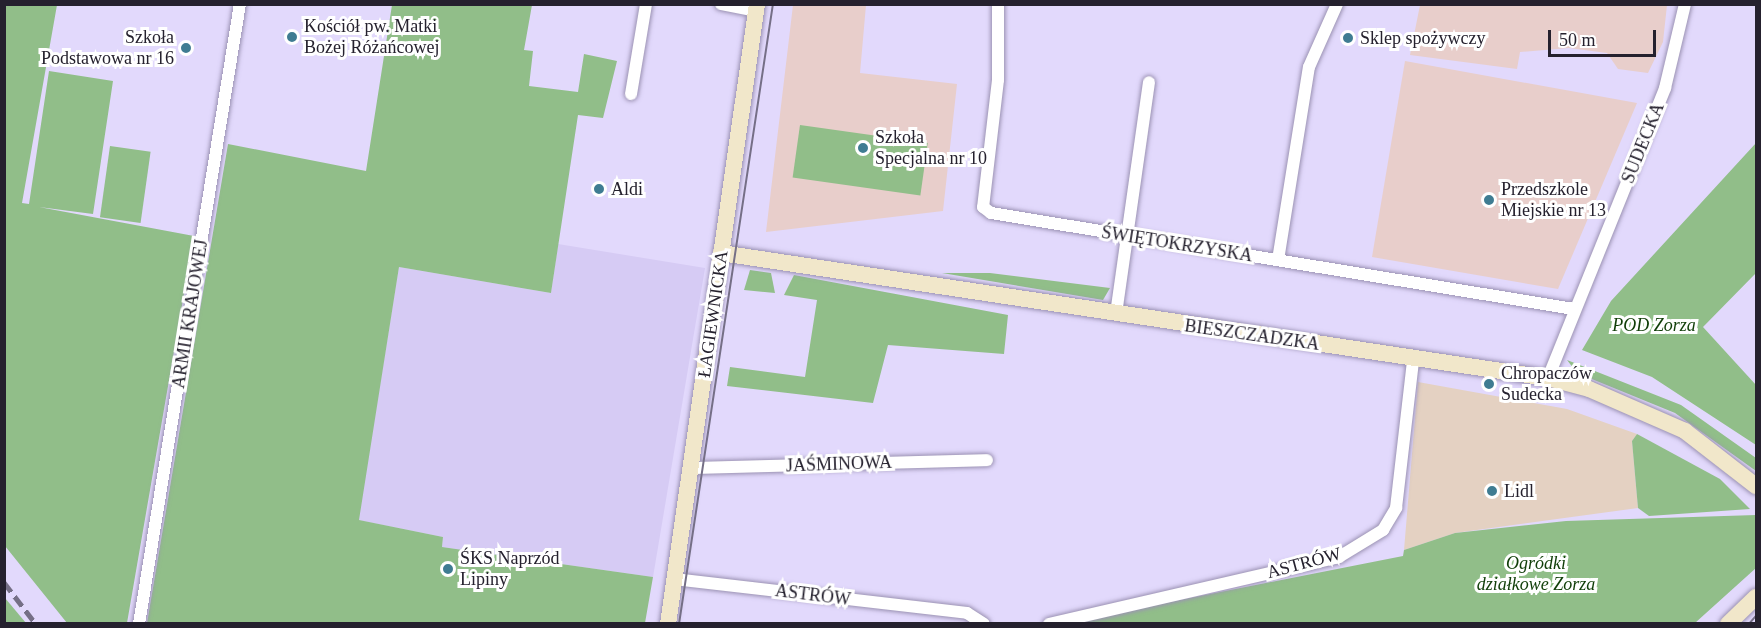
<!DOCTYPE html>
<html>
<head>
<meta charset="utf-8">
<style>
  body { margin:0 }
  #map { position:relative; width:1761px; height:628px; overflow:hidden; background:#e2d9fc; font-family:"Times New Roman",serif }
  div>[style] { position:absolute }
  .commercial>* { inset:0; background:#e4d1c2 }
  .built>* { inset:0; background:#d6cbf4 }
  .education>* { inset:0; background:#e8cecb }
  .green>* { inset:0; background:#91be89; transform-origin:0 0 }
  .roads { filter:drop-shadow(0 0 2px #9b92b3) drop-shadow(0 0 2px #9b92b3) }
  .street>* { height:12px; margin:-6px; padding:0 6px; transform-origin:6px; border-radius:6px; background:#fff }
  .secondary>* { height:16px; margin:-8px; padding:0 8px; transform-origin:8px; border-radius:8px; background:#f1e7ca }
  .tram>* { height:1.5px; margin:-0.75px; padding:0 0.75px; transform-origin:0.75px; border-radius:0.75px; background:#756f86 }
  .rail>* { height:4.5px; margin-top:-2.25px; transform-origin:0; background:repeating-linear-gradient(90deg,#756f86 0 12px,transparent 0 18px) }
  .dots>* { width:16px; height:16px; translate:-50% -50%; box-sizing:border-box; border:3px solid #fff; border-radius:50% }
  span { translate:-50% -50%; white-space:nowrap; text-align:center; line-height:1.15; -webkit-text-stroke:6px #fff; paint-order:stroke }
  .poi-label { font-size:18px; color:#25212e }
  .left { translate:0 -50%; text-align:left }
  .right { translate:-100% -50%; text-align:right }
  .street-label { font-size:18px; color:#25212e }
  .park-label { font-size:18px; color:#103e08; font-style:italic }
  .frame { position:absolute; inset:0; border:6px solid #25212e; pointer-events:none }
  .scale { position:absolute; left:1548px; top:30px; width:108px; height:27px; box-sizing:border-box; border:3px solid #25212e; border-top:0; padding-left:8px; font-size:18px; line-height:21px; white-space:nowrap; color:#25212e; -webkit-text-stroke:4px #fff; paint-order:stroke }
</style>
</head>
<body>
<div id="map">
  <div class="commercial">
    <i style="clip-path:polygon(1418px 382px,1567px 409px,1637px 434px,1632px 441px,1638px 508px,1455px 533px,1404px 550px)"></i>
  </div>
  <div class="built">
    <i style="clip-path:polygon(558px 244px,705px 268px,653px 577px,442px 547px,443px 537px,358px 520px,399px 267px,551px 293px)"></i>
  </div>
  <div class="education">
    <i style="clip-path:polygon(793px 5px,866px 5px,860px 73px,957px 84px,943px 211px,766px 232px)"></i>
    <i style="clip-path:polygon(1420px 5px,1420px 4px,1667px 5px,1663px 42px,1648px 73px,1618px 69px,1607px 53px,1569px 48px,1520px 52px,1517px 69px,1410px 55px)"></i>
    <i style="clip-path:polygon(1405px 61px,1637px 103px,1558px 289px,1372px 257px)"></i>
  </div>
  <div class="green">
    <i style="clip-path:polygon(6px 5px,57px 5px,22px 203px,29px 204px,49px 71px,113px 81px,93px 214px,39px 207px,194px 236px,127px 623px,67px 623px,5px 546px)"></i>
    <i style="clip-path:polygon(392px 5px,532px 5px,524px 50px,533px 51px,529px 86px,578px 92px,584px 54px,617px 61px,603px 118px,578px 115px,551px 293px,399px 267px,359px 520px,443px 537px,442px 547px,653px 577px,645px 623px,147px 623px,228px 144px,366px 171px)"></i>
    <i style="left:800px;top:125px;width:129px;height:53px;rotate:8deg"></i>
    <i style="clip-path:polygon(1756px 143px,1756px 273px,1703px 327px,1756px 385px,1756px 445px,1652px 377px,1582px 350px,1611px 301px)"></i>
    <i style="left:110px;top:146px;width:41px;height:72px;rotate:8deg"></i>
    <i style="clip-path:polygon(750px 270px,771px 273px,775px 293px,744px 290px)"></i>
    <i style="clip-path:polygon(942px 273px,990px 273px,1110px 288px,1103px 300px)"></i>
    <i style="clip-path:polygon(794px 275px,1008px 315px,1004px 354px,888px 345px,873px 403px,727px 386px,730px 367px,805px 377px,817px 300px,784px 295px)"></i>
    <i style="clip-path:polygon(1567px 360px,1681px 405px,1756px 458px,1756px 471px,1675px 413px,1577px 373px)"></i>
    <i style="clip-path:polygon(1637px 434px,1720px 479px,1750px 509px,1649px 516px,1638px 508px,1632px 441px)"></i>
    <i style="clip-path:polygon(1756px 515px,1756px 568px,1695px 623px,1058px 624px,1403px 556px,1404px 550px,1455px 533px,1566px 521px)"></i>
    <i style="clip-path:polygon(4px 598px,5px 598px,26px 623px,5px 623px)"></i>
  </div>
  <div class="roads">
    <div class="street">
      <i style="left:721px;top:4px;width:36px;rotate:11deg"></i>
      <i style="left:998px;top:4px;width:76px;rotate:90deg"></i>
      <i style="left:998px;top:80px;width:128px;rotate:96.7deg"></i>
      <i style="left:983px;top:207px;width:10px;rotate:37deg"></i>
      <i style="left:991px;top:213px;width:591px;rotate:9.35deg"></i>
      <i style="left:631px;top:94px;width:91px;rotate:-80.5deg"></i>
      <i style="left:1278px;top:260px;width:195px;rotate:-80.9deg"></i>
      <i style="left:1309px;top:67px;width:69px;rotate:-66deg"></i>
      <i style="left:1116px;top:314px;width:234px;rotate:-81.9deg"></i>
      <i style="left:1548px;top:378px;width:313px;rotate:-68deg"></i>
      <i style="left:1665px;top:88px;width:86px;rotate:-76.6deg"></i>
      <i style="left:691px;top:468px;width:296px;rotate:-1.5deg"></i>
      <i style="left:674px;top:579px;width:295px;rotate:6.6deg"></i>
      <i style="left:967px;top:613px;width:20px;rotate:33deg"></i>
      <i style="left:139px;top:624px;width:628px;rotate:-80.75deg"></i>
      <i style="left:1049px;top:624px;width:298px;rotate:-13deg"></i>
      <i style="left:1339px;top:557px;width:52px;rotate:-31.5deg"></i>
      <i style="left:1383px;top:530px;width:26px;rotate:-59deg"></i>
      <i style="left:1396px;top:508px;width:149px;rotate:-83.4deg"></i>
    </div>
    <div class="secondary">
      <i style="left:721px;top:253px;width:836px;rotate:8.6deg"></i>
      <i style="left:1548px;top:378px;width:42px;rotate:15deg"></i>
      <i style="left:1589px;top:389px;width:105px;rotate:23.6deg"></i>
      <i style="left:1685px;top:431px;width:90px;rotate:37.8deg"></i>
      <i style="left:668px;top:624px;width:626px;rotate:-81.83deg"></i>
      <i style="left:1728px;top:624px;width:39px;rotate:-44deg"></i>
    </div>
  </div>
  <div class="tram">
    <i style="left:679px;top:624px;width:627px;rotate:-81.38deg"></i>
    <i style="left:1749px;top:624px;width:11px;rotate:-49deg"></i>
  </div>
  <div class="rail">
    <i style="left:4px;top:582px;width:53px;rotate:52.7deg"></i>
  </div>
  <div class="dots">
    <i style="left:292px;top:37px;background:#3f7c92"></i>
    <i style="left:1348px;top:38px;background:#3f7c92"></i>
    <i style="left:186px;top:48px;background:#3f7c92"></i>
    <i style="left:863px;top:148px;background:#3f7c92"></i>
    <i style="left:599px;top:189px;background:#3f7c92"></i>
    <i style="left:1489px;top:200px;background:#3f7c92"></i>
    <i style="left:1489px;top:384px;background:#3f7c92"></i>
    <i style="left:1492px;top:491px;background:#3f7c92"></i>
    <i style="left:448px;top:569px;background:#3f7c92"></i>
  </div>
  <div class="poi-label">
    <span class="left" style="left:304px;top:37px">Kościół pw. Matki<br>Bożej Różańcowej</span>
    <span class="right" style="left:174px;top:48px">Szkoła<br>Podstawowa nr 16</span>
    <span class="left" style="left:1360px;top:38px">Sklep spożywczy</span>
    <span class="left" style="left:875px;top:148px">Szkoła<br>Specjalna nr 10</span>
    <span class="left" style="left:611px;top:189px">Aldi</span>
    <span class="left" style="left:1501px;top:200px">Przedszkole<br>Miejskie nr 13</span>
    <span class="left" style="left:1501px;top:384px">Chropaczów<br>Sudecka</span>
    <span class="left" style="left:1504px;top:491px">Lidl</span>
    <span class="left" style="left:460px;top:569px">ŚKS Naprzód<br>Lipiny</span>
  </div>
  <div class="street-label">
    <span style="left:1643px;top:143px;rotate:-68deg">SUDECKA</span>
    <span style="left:1177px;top:244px;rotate:9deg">ŚWIĘTOKRZYSKA</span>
    <span style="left:190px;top:314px;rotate:-81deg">ARMII KRAJOWEJ</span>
    <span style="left:713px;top:314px;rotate:-82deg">ŁAGIEWNICKA</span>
    <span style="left:1252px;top:335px;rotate:8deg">BIESZCZADZKA</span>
    <span style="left:839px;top:464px;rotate:-2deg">JAŚMINOWA</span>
    <span style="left:1304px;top:563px;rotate:-15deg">ASTRÓW</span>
    <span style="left:813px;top:595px;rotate:7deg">ASTRÓW</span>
  </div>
  <div class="park-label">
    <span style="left:1654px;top:325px">POD Zorza</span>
    <span style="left:1536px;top:574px">Ogródki<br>działkowe Zorza</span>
  </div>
  <div class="frame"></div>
  <div class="scale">50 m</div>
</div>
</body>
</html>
